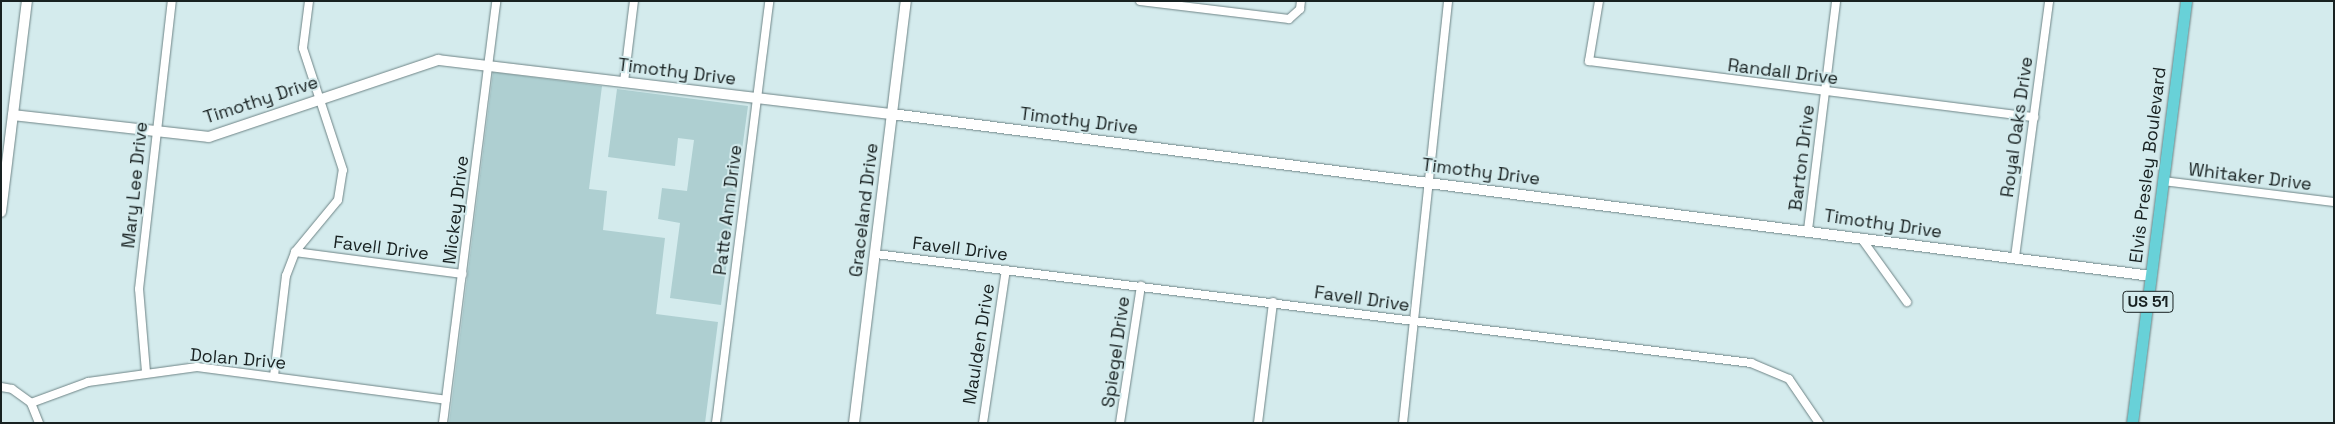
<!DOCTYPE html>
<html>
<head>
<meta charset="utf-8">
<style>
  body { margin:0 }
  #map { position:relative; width:2335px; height:424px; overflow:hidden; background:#d4ebed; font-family:"Space Grotesk",sans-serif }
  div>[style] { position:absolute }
  .green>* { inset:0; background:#aecfd1 }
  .roads { filter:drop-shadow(0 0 1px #6e8486) drop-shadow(0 0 1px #6e8486) }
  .street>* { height:8px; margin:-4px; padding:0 4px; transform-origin:4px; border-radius:4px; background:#fff }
  .secondary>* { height:10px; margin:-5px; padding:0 5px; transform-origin:5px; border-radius:5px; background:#fff }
  .primary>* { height:11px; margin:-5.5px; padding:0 5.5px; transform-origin:5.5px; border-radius:5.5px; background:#68d1d8 }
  span { translate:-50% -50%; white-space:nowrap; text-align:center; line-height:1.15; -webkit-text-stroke:4px #d4ebed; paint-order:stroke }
  .shield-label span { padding:1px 4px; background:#d4ebed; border:1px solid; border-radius:4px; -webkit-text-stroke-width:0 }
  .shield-label { font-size:16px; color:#182121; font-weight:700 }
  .street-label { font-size:18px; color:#182121 }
  .frame { position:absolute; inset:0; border:2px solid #182121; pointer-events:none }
</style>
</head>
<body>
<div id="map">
  <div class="green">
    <i style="clip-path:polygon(493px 72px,602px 86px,589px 189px,607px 191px,603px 230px,665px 238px,656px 314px,718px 322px,705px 423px,449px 423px)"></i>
    <i style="clip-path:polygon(617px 89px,748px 106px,721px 305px,670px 298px,680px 223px,658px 219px,662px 188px,687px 191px,694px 140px,678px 138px,675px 166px,608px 157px)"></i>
  </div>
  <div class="roads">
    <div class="street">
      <i style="left:1140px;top:1px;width:150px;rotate:6.9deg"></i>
      <i style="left:1289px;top:19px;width:15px;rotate:-42deg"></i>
      <i style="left:1300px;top:9px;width:8px;rotate:-83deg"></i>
      <i style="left:1599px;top:1px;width:61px;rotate:99.5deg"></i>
      <i style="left:1589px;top:61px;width:449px;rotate:7.2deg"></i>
      <i style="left:624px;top:82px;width:82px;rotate:-83deg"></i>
      <i style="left:2163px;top:181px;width:172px;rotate:7deg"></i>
      <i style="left:1808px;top:230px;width:231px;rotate:-83deg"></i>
      <i style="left:1861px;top:238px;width:79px;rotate:54.3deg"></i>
      <i style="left:295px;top:252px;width:169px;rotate:7.5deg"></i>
      <i style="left:876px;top:254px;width:882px;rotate:7.1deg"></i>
      <i style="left:1751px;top:363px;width:41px;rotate:22.8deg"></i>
      <i style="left:1789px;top:379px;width:53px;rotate:55.7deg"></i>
      <i style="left:2015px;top:257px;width:258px;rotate:-82.4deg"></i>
      <i style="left:146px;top:372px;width:83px;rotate:-94.8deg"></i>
      <i style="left:139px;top:289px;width:290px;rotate:-83.5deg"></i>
      <i style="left:274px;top:376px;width:101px;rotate:-83.2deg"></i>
      <i style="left:286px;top:276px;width:26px;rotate:-69deg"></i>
      <i style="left:295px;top:252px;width:67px;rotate:-50.4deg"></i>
      <i style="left:338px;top:200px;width:30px;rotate:-81deg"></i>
      <i style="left:343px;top:170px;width:128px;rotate:-108.2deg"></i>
      <i style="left:303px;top:48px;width:47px;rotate:-82.7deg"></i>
      <i style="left:1px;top:387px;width:11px;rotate:10deg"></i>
      <i style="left:12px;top:389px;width:24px;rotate:36deg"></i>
      <i style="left:31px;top:403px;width:22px;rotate:68deg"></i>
      <i style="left:31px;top:403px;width:61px;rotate:-20.2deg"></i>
      <i style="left:88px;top:382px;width:110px;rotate:-7.8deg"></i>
      <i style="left:197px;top:367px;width:251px;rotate:7.5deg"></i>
      <i style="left:443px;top:423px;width:425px;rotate:-82.8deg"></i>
      <i style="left:716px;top:423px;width:425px;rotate:-82.8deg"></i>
      <i style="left:983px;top:423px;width:155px;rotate:-81.5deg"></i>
      <i style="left:1120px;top:423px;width:139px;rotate:-81.3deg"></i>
      <i style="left:1258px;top:423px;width:122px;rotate:-82.9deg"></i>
      <i style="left:1403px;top:423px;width:424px;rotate:-83.9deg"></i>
    </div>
    <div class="secondary">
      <i style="left:13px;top:115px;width:197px;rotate:6.4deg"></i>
      <i style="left:209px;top:137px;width:242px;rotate:-18.6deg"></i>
      <i style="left:438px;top:60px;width:457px;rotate:6.8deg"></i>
      <i style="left:892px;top:114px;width:1269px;rotate:7.33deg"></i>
      <i style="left:1px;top:212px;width:213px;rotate:-83deg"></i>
      <i style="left:854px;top:423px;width:425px;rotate:-83deg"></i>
    </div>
    <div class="primary">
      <i style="left:2132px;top:423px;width:425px;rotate:-82.7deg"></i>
    </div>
  </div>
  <div class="shield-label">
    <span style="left:2148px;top:302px">US 51</span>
  </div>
  <div class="street-label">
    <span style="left:677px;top:72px;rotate:7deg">Timothy Drive</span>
    <span style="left:1783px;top:72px;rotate:7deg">Randall Drive</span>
    <span style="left:261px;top:100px;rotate:-18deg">Timothy Drive</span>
    <span style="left:1079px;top:121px;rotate:7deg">Timothy Drive</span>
    <span style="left:2017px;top:127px;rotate:-82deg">Royal Oaks Drive</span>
    <span style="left:1802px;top:158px;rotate:-83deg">Barton Drive</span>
    <span style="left:2148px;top:165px;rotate:-83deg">Elvis Presley Boulevard</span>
    <span style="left:1481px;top:172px;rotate:7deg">Timothy Drive</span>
    <span style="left:2250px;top:177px;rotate:7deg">Whitaker Drive</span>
    <span style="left:135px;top:185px;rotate:-84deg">Mary Lee Drive</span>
    <span style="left:456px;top:210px;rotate:-83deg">Mickey Drive</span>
    <span style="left:728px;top:210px;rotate:-83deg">Patte Ann Drive</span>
    <span style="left:864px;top:210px;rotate:-83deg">Graceland Drive</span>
    <span style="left:1883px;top:224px;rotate:8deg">Timothy Drive</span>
    <span style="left:381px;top:248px;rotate:7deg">Favell Drive</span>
    <span style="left:960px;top:249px;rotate:7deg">Favell Drive</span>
    <span style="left:1362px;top:299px;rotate:8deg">Favell Drive</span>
    <span style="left:979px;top:344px;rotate:-81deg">Maulden Drive</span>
    <span style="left:1116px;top:352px;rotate:-82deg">Spiegel Drive</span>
    <span style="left:238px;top:359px;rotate:5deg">Dolan Drive</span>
  </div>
  <div class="frame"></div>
</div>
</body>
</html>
